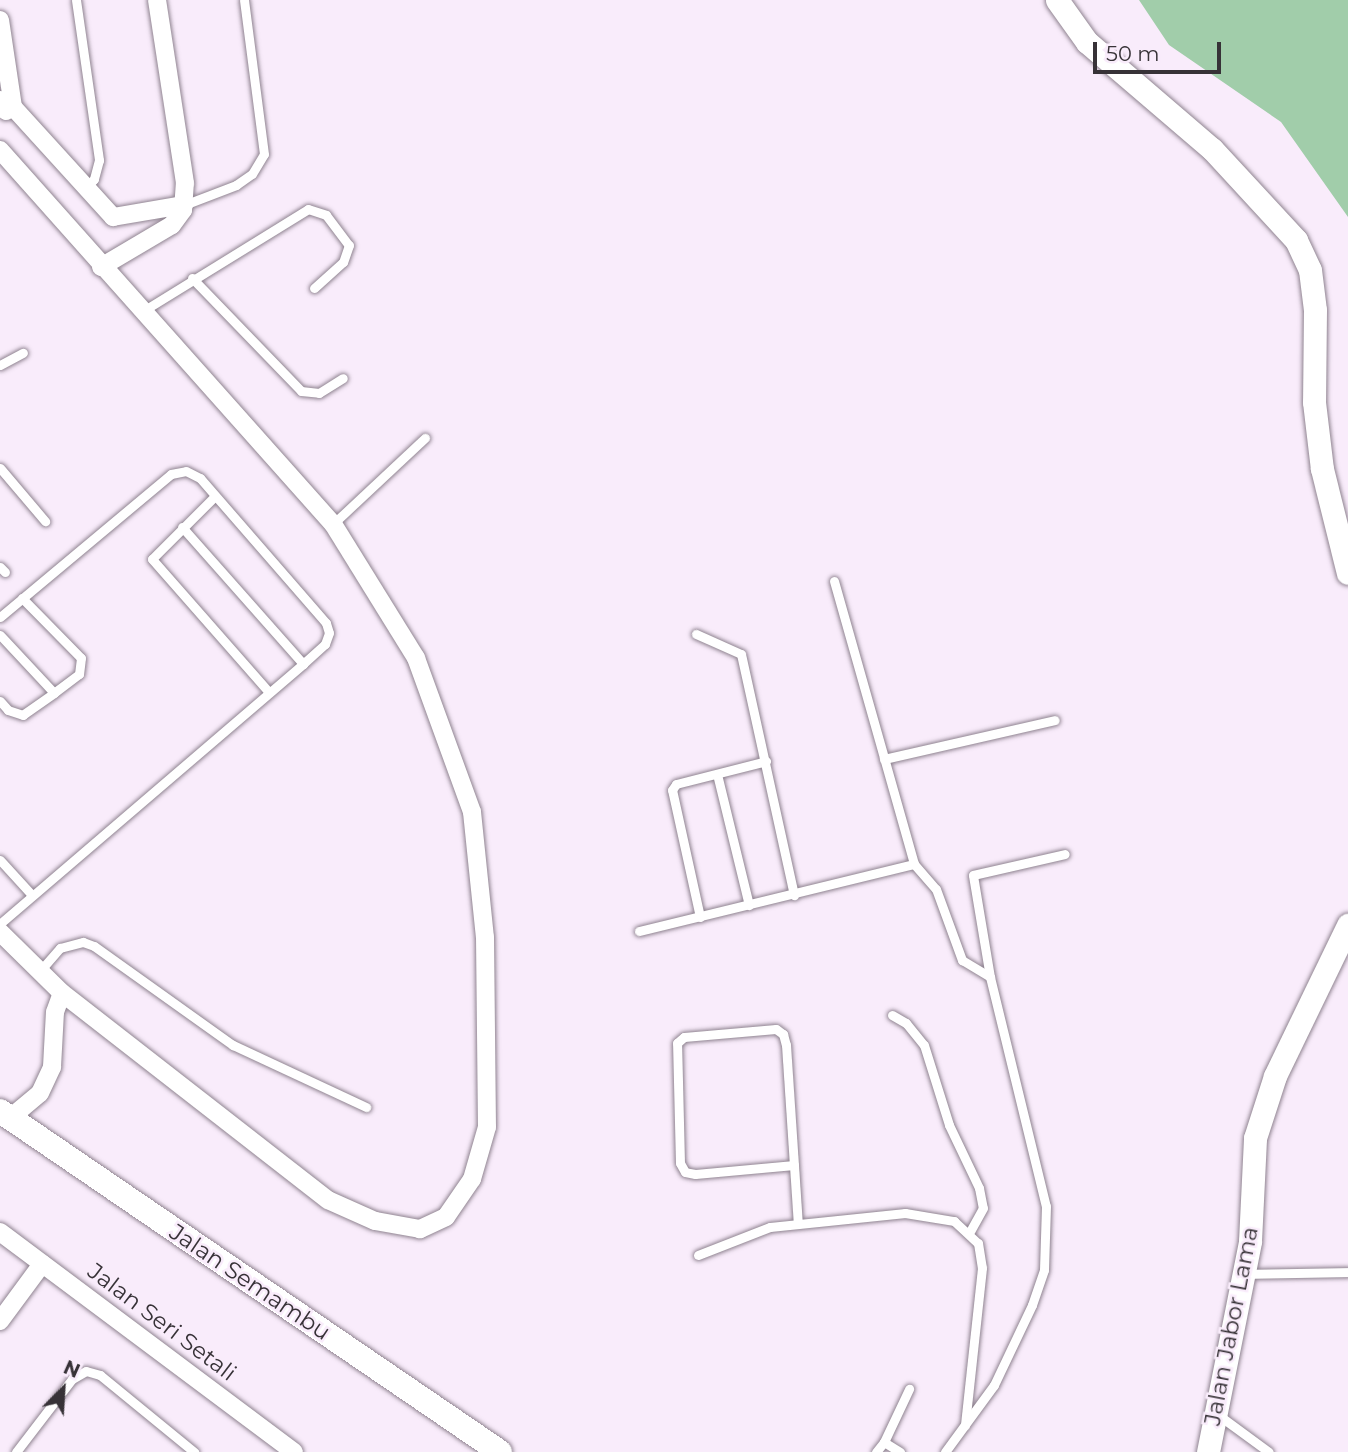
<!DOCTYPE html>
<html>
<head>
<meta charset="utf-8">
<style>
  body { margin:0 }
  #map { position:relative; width:1348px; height:1452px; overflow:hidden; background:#f9ecfb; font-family:Montserrat,sans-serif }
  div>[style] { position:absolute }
  .forest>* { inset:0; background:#a1cdaa }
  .roads { filter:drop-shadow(0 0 2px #8f8390) drop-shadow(0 0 2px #8f8390) }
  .service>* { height:9px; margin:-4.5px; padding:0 4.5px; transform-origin:4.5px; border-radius:4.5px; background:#fff }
  .minor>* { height:18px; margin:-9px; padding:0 9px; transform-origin:9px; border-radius:9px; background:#fff }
  .tertiary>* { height:23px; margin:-11.5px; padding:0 11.5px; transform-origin:11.5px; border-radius:11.5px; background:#fff }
  .secondary>* { height:24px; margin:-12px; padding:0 12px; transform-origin:12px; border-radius:12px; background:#fff }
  span { translate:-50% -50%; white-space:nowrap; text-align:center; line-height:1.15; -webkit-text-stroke:5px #f9ecfb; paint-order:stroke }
  .street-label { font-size:23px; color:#373237 }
  .north { position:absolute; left:28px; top:1354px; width:70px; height:70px; -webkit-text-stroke:5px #f9ecfb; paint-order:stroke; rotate:24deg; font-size:19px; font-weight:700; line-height:28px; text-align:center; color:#373237 }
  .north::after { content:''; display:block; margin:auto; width:24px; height:32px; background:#373237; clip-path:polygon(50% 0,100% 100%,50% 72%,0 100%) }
  .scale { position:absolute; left:1093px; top:42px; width:128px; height:32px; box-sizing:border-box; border:4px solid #373237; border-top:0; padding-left:9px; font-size:21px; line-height:24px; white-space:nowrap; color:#373237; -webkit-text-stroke:5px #f9ecfb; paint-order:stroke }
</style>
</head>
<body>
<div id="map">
  <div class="forest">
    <i style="clip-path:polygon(1139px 0,1348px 0,1348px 217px,1281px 122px,1169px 45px)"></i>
  </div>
  <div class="roads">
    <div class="service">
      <i style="left:76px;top:0;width:162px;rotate:81.8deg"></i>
      <i style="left:99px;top:160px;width:20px;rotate:105deg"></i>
      <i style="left:94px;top:179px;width:12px;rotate:132deg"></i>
      <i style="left:184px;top:205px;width:56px;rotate:-21deg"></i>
      <i style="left:236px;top:185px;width:19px;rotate:-35deg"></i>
      <i style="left:252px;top:174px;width:23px;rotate:-59deg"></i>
      <i style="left:264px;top:154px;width:155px;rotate:-97.4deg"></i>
      <i style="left:192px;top:278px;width:157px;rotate:46deg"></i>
      <i style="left:301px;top:391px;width:18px;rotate:6deg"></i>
      <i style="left:319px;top:393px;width:28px;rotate:-32deg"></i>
      <i style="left:143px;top:311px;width:194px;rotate:-31.7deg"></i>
      <i style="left:308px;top:209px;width:19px;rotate:18deg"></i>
      <i style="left:326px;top:215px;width:38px;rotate:53deg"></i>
      <i style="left:349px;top:245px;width:18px;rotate:109deg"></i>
      <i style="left:343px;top:262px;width:39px;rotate:138deg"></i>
      <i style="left:0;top:365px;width:26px;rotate:-28deg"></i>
      <i style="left:0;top:468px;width:70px;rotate:49.7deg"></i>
      <i style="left:215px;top:496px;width:89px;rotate:135deg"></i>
      <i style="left:152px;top:559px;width:177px;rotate:48.7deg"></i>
      <i style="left:333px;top:524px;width:126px;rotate:-43.1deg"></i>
      <i style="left:182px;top:527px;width:183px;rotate:48.5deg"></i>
      <i style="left:0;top:567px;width:7px;rotate:45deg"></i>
      <i style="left:834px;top:581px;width:294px;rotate:74.2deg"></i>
      <i style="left:914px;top:864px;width:33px;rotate:49deg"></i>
      <i style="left:936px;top:889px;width:76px;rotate:69.9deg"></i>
      <i style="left:962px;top:960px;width:33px;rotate:31deg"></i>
      <i style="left:990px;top:977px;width:236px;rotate:76.3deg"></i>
      <i style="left:1046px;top:1206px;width:64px;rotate:91.8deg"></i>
      <i style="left:1044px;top:1270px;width:37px;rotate:109deg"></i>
      <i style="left:1032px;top:1305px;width:89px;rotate:115.4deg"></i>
      <i style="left:994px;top:1385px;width:83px;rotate:126.2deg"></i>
      <i style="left:22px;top:598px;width:84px;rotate:45.5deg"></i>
      <i style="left:81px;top:658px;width:16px;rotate:97deg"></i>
      <i style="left:79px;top:674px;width:31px;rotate:143deg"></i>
      <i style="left:0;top:617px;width:223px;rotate:-39.9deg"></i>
      <i style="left:171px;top:474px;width:15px;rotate:-11deg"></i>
      <i style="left:186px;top:471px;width:16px;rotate:27deg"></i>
      <i style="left:200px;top:478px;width:192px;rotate:49deg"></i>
      <i style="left:326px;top:623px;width:10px;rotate:73deg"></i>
      <i style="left:329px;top:633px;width:12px;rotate:110deg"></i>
      <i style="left:325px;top:644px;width:30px;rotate:138deg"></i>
      <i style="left:303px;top:664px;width:399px;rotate:139.4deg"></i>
      <i style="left:696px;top:634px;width:49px;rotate:24deg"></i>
      <i style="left:741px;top:654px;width:247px;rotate:77.6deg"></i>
      <i style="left:0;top:635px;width:79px;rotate:47deg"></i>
      <i style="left:54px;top:693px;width:38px;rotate:145deg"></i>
      <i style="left:23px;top:715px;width:16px;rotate:-162deg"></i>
      <i style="left:8px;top:710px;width:12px;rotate:-132deg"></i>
      <i style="left:884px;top:759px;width:175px;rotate:-12.8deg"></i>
      <i style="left:717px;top:774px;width:135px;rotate:76.3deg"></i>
      <i style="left:0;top:860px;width:46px;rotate:47.6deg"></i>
      <i style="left:700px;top:917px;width:130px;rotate:-102.4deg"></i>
      <i style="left:672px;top:790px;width:7px;rotate:-56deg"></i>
      <i style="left:676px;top:784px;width:93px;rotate:-14.3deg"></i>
      <i style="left:639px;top:931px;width:283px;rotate:-13.7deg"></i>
      <i style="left:39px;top:972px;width:32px;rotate:-49deg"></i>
      <i style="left:60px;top:948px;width:24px;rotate:-15deg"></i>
      <i style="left:83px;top:942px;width:12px;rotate:20deg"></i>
      <i style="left:94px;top:946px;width:171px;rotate:35.5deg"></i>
      <i style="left:233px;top:1045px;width:147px;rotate:25deg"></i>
      <i style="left:990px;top:977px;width:103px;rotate:-99.5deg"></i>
      <i style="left:973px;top:875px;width:94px;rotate:-12.9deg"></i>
      <i style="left:892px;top:1015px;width:16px;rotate:30deg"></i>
      <i style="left:906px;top:1023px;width:28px;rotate:51deg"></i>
      <i style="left:924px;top:1045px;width:84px;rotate:72.6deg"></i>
      <i style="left:949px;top:1125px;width:70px;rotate:64.5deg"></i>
      <i style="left:979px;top:1188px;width:20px;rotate:79deg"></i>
      <i style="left:983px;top:1208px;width:26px;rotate:119deg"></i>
      <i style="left:794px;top:1165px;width:99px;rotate:174.8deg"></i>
      <i style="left:695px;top:1174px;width:10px;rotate:-169deg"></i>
      <i style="left:685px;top:1172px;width:10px;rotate:-119deg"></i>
      <i style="left:680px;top:1163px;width:120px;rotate:-91.4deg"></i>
      <i style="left:677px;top:1043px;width:9px;rotate:-41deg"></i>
      <i style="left:684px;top:1037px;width:92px;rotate:-5deg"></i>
      <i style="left:776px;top:1029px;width:9px;rotate:36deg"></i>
      <i style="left:783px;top:1034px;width:11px;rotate:75deg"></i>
      <i style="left:786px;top:1045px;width:179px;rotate:86.2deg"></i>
      <i style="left:698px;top:1255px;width:77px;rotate:-21.3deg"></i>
      <i style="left:770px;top:1227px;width:136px;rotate:-5.9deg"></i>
      <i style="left:905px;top:1213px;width:50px;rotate:9.3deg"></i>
      <i style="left:954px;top:1221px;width:33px;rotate:43deg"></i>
      <i style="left:978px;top:1243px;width:25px;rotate:81deg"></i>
      <i style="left:982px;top:1268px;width:158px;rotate:96.2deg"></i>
      <i style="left:1245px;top:1274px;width:103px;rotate:-1.1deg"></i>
      <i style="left:1217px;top:1414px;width:64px;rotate:36.2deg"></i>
      <i style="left:884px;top:1442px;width:59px;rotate:-64.7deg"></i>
      <i style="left:16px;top:1452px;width:92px;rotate:-52.5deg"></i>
      <i style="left:72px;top:1379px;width:16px;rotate:-30deg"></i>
      <i style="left:86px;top:1371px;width:15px;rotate:16deg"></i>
      <i style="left:100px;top:1375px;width:122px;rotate:39.3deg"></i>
      <i style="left:876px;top:1452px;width:13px;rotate:-51deg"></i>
      <i style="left:884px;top:1442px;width:19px;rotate:32deg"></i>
    </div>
    <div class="minor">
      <i style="left:0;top:20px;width:88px;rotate:81.5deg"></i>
      <i style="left:13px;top:107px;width:8px;rotate:150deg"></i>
      <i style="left:0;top:100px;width:15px;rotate:28deg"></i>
      <i style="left:13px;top:107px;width:149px;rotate:47.7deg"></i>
      <i style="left:113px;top:217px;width:72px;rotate:-9.6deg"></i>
      <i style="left:0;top:150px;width:501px;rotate:48.32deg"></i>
      <i style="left:333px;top:524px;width:158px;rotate:58.2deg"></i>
      <i style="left:416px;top:658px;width:164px;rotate:70deg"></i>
      <i style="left:472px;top:812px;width:126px;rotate:84.1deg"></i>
      <i style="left:485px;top:937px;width:190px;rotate:89.4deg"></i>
      <i style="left:487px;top:1127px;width:54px;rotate:106.1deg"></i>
      <i style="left:472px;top:1179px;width:46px;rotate:124.4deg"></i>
      <i style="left:446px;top:1217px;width:29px;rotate:155deg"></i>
      <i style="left:420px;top:1229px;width:46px;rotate:-169.9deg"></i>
      <i style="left:375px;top:1221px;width:51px;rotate:-155.9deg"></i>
      <i style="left:328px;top:1200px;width:337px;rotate:-142.1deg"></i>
      <i style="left:62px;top:993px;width:87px;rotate:-135.5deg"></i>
      <i style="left:101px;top:267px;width:82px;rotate:-30.6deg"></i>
      <i style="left:172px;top:225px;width:19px;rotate:-54deg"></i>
      <i style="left:183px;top:210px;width:27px;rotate:-86deg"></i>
      <i style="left:185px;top:183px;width:185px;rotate:-98.7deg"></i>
      <i style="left:9px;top:1119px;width:40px;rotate:-40deg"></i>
      <i style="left:40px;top:1093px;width:29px;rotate:-65deg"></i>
      <i style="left:52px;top:1067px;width:55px;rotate:-86.9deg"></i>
      <i style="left:55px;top:1012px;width:20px;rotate:-70deg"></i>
      <i style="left:0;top:1232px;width:367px;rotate:36.8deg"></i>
      <i style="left:0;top:1321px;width:71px;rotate:-53.6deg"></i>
    </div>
    <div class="tertiary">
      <i style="left:1057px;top:0;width:52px;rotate:54.5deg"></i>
      <i style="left:1087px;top:42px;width:165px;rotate:40.6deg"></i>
      <i style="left:1212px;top:149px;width:124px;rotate:47.3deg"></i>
      <i style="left:1296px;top:240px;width:33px;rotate:65deg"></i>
      <i style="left:1310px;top:270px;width:40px;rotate:82.9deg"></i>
      <i style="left:1315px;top:310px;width:92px;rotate:90.6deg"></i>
      <i style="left:1314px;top:402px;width:67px;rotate:83.2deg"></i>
      <i style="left:1322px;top:469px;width:107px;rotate:76deg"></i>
      <i style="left:1208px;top:1452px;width:215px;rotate:-78.7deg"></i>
      <i style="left:1250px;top:1241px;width:103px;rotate:-87.2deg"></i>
      <i style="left:1255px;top:1138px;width:65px;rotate:-72.1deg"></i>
      <i style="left:1275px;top:1076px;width:168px;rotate:-64.2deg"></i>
    </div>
    <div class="secondary">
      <i style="left:0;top:1111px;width:605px;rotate:34.29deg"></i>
    </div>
  </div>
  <div class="street-label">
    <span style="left:250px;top:1282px;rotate:34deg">Jalan Semambu</span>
    <span style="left:162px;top:1322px;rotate:37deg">Jalan Seri Setali</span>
    <span style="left:1231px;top:1326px;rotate:-79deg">Jalan Jabor Lama</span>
  </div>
  <div class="north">N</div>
  <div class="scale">50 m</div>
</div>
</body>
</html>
